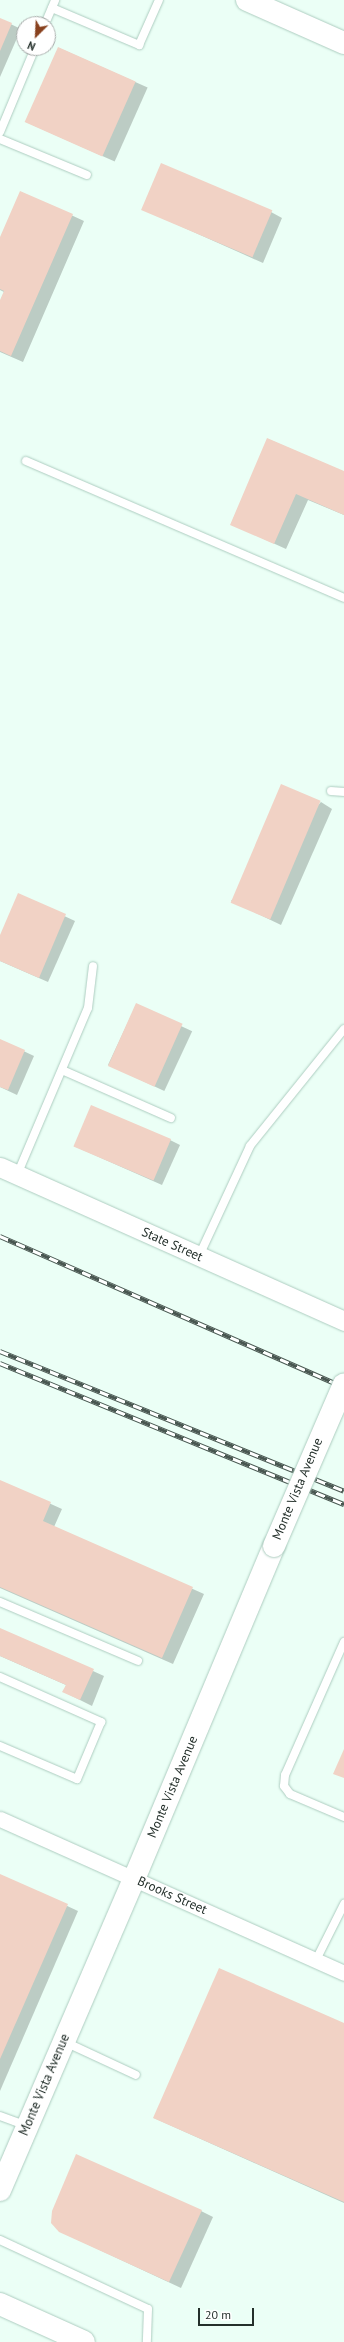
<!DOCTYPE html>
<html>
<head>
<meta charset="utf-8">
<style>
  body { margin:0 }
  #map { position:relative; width:344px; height:2342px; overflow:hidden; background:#ebfff6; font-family:"PT Sans",sans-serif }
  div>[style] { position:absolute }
  .shadow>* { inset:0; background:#0003; transform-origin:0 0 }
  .building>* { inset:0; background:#f1d2c5; transform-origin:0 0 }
  .roads { filter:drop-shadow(0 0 1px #adcdc0) drop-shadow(0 0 1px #adcdc0) }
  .service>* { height:8px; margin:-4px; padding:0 4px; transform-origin:4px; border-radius:4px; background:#fff }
  .minor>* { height:15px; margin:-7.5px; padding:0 7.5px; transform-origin:7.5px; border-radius:7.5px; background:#fff }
  .tertiary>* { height:19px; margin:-9.5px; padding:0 9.5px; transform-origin:9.5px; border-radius:9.5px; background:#fff }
  .secondary>* { height:22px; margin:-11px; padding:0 11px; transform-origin:11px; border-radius:11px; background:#fff }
  .primary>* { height:22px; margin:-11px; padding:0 11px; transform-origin:11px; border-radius:11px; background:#fff }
  .rail>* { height:4.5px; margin-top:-2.25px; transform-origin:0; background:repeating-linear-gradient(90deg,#fff 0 9px,#495751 0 18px); box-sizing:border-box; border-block:1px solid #495751 }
  .bridges { filter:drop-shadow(0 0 1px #adcdc0) drop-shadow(0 0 1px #adcdc0) }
  .secondary-bridge>* { height:22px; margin:-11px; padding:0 11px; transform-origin:11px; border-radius:11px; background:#fff }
  span { translate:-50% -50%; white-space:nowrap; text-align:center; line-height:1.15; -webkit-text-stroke:3px #fff; paint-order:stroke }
  .street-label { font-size:13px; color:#24302b }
  .north { position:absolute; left:16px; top:16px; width:40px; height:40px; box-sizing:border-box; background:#fff; border:1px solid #a7acaa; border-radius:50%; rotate:204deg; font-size:11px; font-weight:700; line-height:16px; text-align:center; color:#24302b }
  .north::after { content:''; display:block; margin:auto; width:14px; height:18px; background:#88411e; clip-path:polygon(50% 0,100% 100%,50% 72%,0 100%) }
  .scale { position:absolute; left:198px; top:2308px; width:56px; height:18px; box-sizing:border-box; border:2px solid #24302b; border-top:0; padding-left:5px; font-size:12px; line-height:14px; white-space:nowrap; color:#24302b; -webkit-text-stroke:3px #fff; paint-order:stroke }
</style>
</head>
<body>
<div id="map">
  <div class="shadow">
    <i style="clip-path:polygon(0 19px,21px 29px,0 77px)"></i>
    <i style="left:59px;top:48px;width:97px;height:81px;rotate:24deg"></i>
    <i style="clip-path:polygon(21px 192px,84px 221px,23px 362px,0 352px,0 302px,4px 292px,0 290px,0 239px)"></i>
    <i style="clip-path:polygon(142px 209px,271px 212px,282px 218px,263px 263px)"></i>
    <i style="clip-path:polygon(268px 439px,344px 472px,344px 515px,308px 500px,286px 549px,231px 524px)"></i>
    <i style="clip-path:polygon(321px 802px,332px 809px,281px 925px,231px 901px)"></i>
    <i style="clip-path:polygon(19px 895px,75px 921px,48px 982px,0 961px,0 938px)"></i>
    <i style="left:136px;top:1005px;width:62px;height:66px;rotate:25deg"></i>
    <i style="clip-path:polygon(0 1040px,34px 1056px,17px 1095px,0 1087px)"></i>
    <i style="clip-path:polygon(170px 1140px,180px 1145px,162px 1185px,74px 1146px)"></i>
    <i style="clip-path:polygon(0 1481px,62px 1509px,54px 1527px,204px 1594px,173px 1664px,0 1588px)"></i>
    <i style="clip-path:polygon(0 1629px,104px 1676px,92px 1706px,64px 1692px,66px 1685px,0 1656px)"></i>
    <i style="clip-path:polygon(0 1875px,78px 1911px,0 2091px)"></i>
    <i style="clip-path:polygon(344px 2024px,344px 2203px,154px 2118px)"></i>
    <i style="clip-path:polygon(201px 2211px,213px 2217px,181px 2288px,59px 2231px)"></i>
  </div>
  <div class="building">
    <i style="clip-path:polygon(0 18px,12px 23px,0 51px)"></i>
    <i style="left:58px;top:47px;width:85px;height:82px;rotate:24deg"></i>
    <i style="left:161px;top:163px;width:121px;height:51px;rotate:23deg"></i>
    <i style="clip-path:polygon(20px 191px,73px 214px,11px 356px,0 351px,0 300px,4px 291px,0 289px,0 237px)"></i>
    <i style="clip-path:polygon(267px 438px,344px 471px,344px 515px,296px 494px,274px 544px,230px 525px)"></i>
    <i style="left:281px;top:784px;width:43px;height:129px;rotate:23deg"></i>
    <i style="clip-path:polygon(18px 893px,66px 914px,39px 978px,0 961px,0 935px)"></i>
    <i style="left:136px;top:1003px;width:51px;height:69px;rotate:24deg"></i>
    <i style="clip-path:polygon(0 1039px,25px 1050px,8px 1090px,0 1087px)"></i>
    <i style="left:91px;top:1105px;width:87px;height:45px;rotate:23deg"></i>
    <i style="clip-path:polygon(0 1480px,51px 1502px,43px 1521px,193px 1587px,162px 1658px,0 1587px)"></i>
    <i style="clip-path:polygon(0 1628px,94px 1669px,80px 1700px,62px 1692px,66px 1685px,0 1656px)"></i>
    <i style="clip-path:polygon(344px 1749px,344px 1778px,333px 1774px)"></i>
    <i style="clip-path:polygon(0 1874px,68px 1904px,0 2059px)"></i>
    <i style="clip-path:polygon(219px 1968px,344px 2023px,344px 2202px,153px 2118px)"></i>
    <i style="clip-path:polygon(76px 2154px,202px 2210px,169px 2282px,59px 2232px,51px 2223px,52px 2211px)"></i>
  </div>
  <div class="roads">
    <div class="service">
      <i style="left:52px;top:8px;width:95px;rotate:23deg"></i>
      <i style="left:139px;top:45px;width:49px;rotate:-66deg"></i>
      <i style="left:45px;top:24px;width:26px;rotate:-67deg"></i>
      <i style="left:0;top:132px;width:91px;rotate:-67.4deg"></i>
      <i style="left:0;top:139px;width:94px;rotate:22.5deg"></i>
      <i style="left:26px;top:461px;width:346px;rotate:23.3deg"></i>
      <i style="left:331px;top:791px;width:13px;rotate:4deg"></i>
      <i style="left:62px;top:1070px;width:119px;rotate:23.8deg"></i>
      <i style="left:17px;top:1175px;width:181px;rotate:-67deg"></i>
      <i style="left:88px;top:1008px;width:42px;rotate:-83.2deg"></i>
      <i style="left:199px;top:1256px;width:121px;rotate:-65.1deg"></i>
      <i style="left:250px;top:1146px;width:150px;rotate:-51.2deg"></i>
      <i style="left:0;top:1602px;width:150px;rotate:23.1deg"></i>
      <i style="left:344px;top:1642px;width:145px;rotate:113.9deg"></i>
      <i style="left:285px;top:1775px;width:11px;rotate:95deg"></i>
      <i style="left:284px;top:1786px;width:10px;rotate:53deg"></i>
      <i style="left:290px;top:1794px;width:59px;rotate:23.1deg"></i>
      <i style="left:0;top:1677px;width:111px;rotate:24deg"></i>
      <i style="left:101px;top:1722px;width:62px;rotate:112.8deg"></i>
      <i style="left:77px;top:1779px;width:84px;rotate:-156.8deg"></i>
      <i style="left:316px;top:1960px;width:63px;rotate:-63.4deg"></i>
      <i style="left:65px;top:2042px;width:78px;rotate:24.9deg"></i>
      <i style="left:0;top:2116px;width:29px;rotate:20deg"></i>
      <i style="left:0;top:2240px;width:163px;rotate:25deg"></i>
      <i style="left:148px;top:2309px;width:33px;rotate:92deg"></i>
    </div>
    <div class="minor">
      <i style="left:0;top:1819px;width:377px;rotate:24.1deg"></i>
    </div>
    <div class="tertiary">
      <i style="left:0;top:1167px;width:377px;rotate:24.1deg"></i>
    </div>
    <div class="secondary">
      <i style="left:0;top:2190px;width:339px;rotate:-66.7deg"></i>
      <i style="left:134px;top:1879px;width:361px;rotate:-67.2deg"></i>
    </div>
    <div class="primary">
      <i style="left:247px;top:0;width:106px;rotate:23.9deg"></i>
      <i style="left:0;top:2304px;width:92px;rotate:24.3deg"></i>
    </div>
  </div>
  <div class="rail">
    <i style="left:0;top:1236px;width:376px;rotate:23.7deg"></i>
    <i style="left:0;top:1351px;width:371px;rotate:22.1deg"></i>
    <i style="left:0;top:1363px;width:372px;rotate:22.3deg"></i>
  </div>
  <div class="bridges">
    <div class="secondary-bridge">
      <i style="left:274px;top:1546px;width:176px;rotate:-66.6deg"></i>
    </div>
  </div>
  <div class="street-label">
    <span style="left:172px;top:1245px;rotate:24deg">State Street</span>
    <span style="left:298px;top:1489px;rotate:-67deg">Monte Vista Avenue</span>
    <span style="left:173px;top:1787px;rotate:-67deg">Monte Vista Avenue</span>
    <span style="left:172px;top:1896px;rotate:24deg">Brooks Street</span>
    <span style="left:45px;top:2085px;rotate:-67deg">Monte Vista Avenue</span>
  </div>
  <div class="north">N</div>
  <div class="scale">20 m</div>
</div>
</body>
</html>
